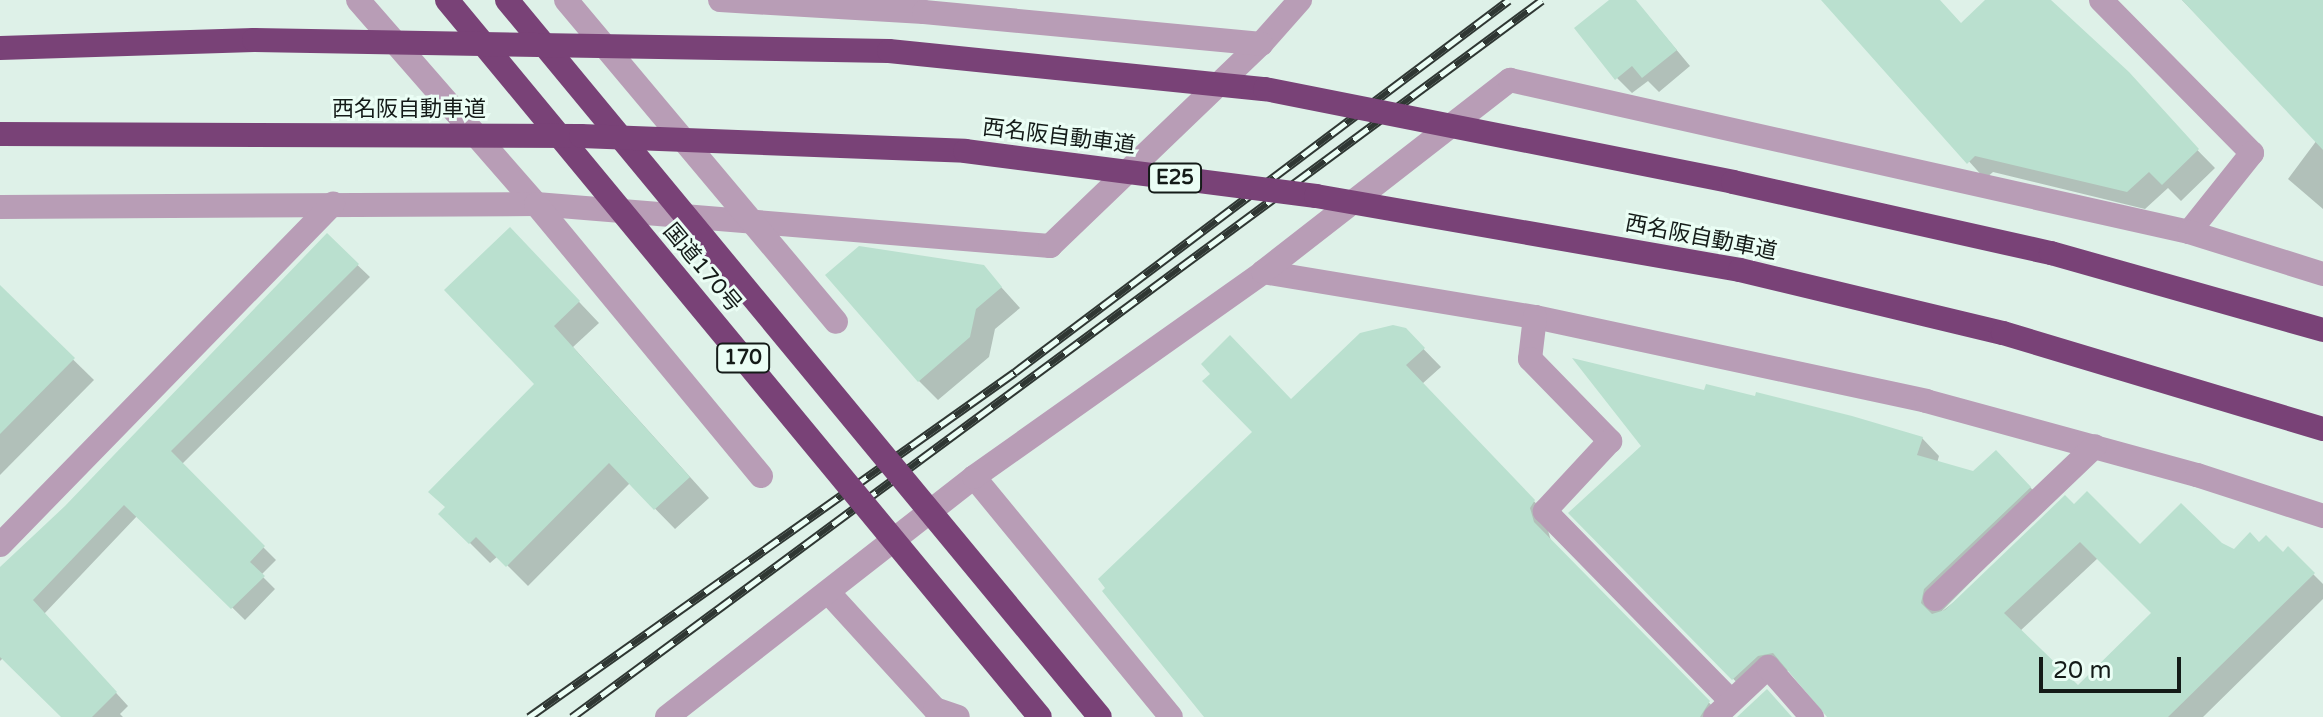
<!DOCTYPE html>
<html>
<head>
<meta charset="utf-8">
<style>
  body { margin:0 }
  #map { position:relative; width:2323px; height:717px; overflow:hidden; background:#def1e8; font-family:"Varela Round","Noto Sans JP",sans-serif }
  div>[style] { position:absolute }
  .shadow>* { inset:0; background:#0003 }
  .building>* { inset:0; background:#bae0cf }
  .minor>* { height:24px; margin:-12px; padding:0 12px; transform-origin:12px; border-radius:12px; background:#b89db6 }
  .rail>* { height:9px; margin-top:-4.5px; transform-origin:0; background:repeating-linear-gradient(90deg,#ebfef5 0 18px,#2f3733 0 36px); box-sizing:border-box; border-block:2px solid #2f3733 }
  .highway-bridge>* { height:24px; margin:-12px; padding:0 12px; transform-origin:12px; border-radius:12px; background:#794277 }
  span { translate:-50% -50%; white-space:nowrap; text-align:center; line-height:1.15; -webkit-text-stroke:6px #ebfef5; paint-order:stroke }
  .shield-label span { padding:2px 6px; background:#ebfef5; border:2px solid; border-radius:6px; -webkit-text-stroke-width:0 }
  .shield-label { font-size:20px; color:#141b18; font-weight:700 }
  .street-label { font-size:22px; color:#141b18 }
  .scale { position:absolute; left:2039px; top:657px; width:142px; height:36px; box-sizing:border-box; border:4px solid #141b18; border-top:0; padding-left:10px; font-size:24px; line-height:28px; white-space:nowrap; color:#141b18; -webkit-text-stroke:6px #ebfef5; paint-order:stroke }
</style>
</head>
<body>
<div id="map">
  <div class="shadow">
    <i style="clip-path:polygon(1612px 0,1635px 0,1690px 66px,1659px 92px,1648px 81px,1632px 93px,1617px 78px)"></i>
    <i style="clip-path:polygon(1823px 0,1939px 0,1962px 25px,1988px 0,2050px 0,2215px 168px,2181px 201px,2168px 188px,2145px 209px,1993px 172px,1985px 179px)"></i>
    <i style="clip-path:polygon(2182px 0,2323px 0,2323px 209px,2288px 179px,2317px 140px)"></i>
    <i style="clip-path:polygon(327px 236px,370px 277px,181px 465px,276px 560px,261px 575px,275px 589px,245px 620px,138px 515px,44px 614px,128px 706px,120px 714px,123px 717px,64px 717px,4px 657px,0 661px,0 576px)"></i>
    <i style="clip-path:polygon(860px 248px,983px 267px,1020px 308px,995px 329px,989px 357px,938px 400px,919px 381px)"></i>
    <i style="clip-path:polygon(530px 250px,599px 323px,573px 347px,709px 498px,675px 529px,630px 483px,528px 586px,498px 556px,490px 563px,441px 514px,537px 384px)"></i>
    <i style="clip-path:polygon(0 288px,94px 380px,0 475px)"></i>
    <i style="clip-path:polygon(1405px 330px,1441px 367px,1422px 384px,1551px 519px,1547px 527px,1551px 541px,1723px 717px,1209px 717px,1291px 401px)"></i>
    <i style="clip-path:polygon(evenodd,1706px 393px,1922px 438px,1939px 456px,1937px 463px,1973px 473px,2014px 470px,2047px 505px,1940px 613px,2074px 507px,2140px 547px,2221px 545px,2234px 551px,2259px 544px,2283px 555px,2288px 549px,2323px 584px,2323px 599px,2203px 717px,1828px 717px,1791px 670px,1776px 673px,1751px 697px,1571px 513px,1706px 393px,2098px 558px,2154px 613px,2078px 688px,2020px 631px,2098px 558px)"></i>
  </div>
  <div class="building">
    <i style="clip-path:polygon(1609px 0,1636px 0,1677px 50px,1642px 78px,1632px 66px,1615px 80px,1574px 28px)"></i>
    <i style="clip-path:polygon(1821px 0,1940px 0,1961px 23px,1985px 0,2051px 0,2129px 72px,2199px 149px,2162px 185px,2149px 172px,2127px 192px,1975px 156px,1967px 164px)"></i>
    <i style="clip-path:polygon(2182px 0,2323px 0,2323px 150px,2212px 32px)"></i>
    <i style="clip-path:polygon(510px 227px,580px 301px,554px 326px,690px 477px,654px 510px,609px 463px,506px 567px,476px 537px,469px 544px,438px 514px,445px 507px,428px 492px,534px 384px,444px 290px)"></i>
    <i style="clip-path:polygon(327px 233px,359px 264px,171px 451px,265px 546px,250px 562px,265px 576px,231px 609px,124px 505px,33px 600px,117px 692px,92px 717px,61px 717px,0 657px,0 567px,65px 506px)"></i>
    <i style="clip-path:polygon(859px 246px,984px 265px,1002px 287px,976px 309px,970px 337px,918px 382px,825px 275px)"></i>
    <i style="clip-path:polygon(0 285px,75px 358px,0 434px)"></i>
    <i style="clip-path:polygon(1393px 325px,1406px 328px,1425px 348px,1406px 365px,1535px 500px,1530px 508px,1534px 522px,1710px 701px,1700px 717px,1204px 717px,1102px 591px,1105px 588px,1098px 579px,1252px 432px,1202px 381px,1210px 374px,1201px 364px,1230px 335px,1291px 399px,1360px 333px)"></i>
    <i style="clip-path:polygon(evenodd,1572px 358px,1704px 390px,1706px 384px,1755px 396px,1756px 392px,1852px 416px,1923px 437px,1917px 455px,1973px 471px,1996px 450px,2031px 487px,1924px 589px,1921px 603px,1932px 614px,1945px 610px,2065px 495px,2074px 504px,2087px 491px,2140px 544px,2181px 503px,2222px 543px,2234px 549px,2250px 532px,2259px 542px,2266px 535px,2283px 552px,2288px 546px,2315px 573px,2168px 717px,1827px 717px,1773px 653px,1758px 656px,1732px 680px,1568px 513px,1641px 446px,1572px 358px,2080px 542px,2151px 613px,2078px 685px,2004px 613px,2080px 542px)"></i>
    <i style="clip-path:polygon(1767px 689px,1792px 717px,1737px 717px)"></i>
  </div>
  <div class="minor">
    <i style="left:358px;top:0;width:271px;rotate:48.9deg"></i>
    <i style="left:536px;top:204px;width:516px;rotate:4.67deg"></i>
    <i style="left:1050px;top:246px;width:292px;rotate:-43.8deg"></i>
    <i style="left:1261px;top:44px;width:59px;rotate:-48.4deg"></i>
    <i style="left:566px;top:0;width:420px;rotate:50deg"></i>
    <i style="left:720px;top:0;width:204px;rotate:3.4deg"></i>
    <i style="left:924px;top:12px;width:339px;rotate:5.4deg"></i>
    <i style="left:2101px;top:0;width:215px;rotate:45.4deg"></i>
    <i style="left:2252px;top:153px;width:101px;rotate:128.6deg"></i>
    <i style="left:0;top:207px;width:536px;rotate:-0.32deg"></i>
    <i style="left:536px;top:204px;width:353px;rotate:50.4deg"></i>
    <i style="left:1263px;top:272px;width:276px;rotate:9.4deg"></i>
    <i style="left:1535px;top:317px;width:400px;rotate:12.1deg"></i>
    <i style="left:1926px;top:401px;width:281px;rotate:15.3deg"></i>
    <i style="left:2197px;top:475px;width:133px;rotate:18deg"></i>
    <i style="left:1535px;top:317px;width:42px;rotate:96.8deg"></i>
    <i style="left:1530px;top:359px;width:115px;rotate:45.7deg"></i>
    <i style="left:1610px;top:441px;width:96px;rotate:132.9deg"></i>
    <i style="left:1545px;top:511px;width:266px;rotate:45.6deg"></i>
    <i style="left:974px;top:477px;width:310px;rotate:50.6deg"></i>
    <i style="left:0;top:545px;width:477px;rotate:-45.7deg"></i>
    <i style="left:828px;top:592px;width:159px;rotate:47.6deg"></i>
    <i style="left:935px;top:709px;width:24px;rotate:19deg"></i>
    <i style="left:1935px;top:599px;width:221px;rotate:-43.7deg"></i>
    <i style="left:667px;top:717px;width:390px;rotate:-38deg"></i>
    <i style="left:974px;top:477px;width:354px;rotate:-35.3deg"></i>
    <i style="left:1263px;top:272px;width:313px;rotate:-37.9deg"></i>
    <i style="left:1510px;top:80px;width:696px;rotate:12.62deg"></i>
    <i style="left:2189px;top:232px;width:140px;rotate:17.4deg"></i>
    <i style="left:1715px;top:717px;width:73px;rotate:-43.3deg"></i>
    <i style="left:1768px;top:667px;width:67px;rotate:48.7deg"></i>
  </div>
  <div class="rail">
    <i style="left:529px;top:717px;width:596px;rotate:-35.37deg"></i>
    <i style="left:1015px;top:372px;width:618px;rotate:-36.98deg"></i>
    <i style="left:572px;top:717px;width:1206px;rotate:-36.47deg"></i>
  </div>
  <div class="highway-bridge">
    <i style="left:447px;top:0;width:930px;rotate:50.41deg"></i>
    <i style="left:507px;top:0;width:930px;rotate:50.41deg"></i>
    <i style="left:0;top:48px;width:254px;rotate:-1.8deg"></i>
    <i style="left:254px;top:40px;width:635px;rotate:0.99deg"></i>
    <i style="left:889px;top:51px;width:378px;rotate:5.8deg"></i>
    <i style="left:1265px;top:89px;width:477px;rotate:11.2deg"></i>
    <i style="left:1733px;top:182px;width:326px;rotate:12.6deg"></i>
    <i style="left:2051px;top:253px;width:283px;rotate:15.8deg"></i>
    <i style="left:0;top:134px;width:581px;rotate:0.2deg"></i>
    <i style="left:581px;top:136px;width:384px;rotate:2.2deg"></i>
    <i style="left:965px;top:151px;width:354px;rotate:7.3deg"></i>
    <i style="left:1316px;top:196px;width:430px;rotate:9.9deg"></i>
    <i style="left:1740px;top:270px;width:270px;rotate:13.5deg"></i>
    <i style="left:2003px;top:333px;width:334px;rotate:16.7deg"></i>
  </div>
  <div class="shield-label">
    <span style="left:1175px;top:178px">E25</span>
    <span style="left:743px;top:358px">170</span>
  </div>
  <div class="street-label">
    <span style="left:409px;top:110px">西名阪自動車道</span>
    <span style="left:1059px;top:137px;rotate:7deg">西名阪自動車道</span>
    <span style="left:1701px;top:238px;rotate:11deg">西名阪自動車道</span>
    <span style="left:702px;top:268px;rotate:50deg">国道170号</span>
  </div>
  <div class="scale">20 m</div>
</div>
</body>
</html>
